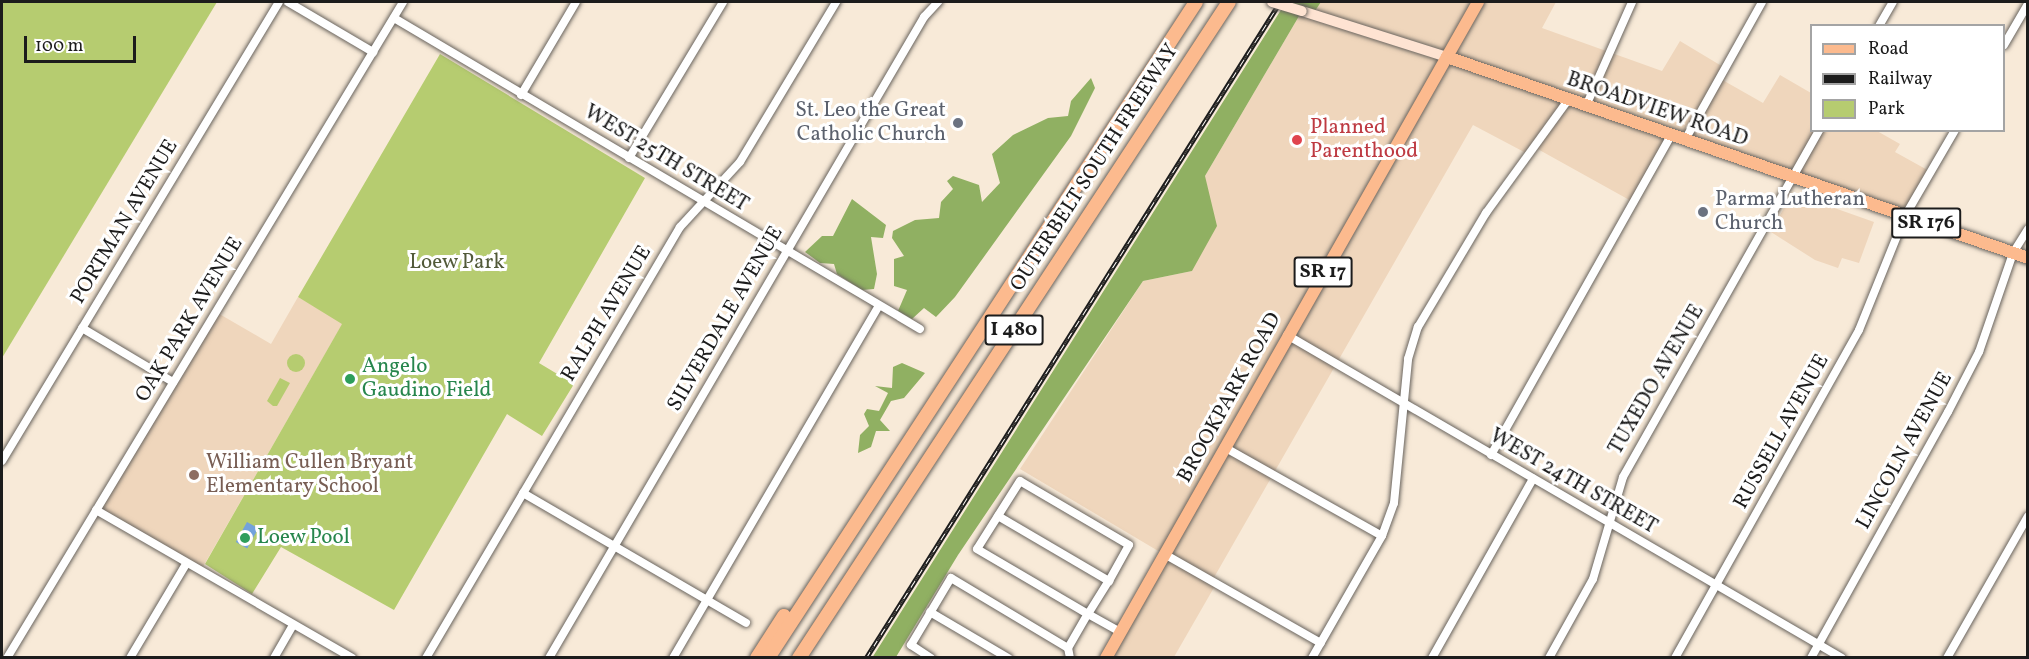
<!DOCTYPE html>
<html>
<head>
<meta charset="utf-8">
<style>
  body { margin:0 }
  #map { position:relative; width:2029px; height:659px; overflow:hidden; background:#f8ead8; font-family:Vollkorn,serif }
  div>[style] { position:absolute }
  .built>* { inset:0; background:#efd6bc }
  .green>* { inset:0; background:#b6cc70 }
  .round { border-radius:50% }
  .forest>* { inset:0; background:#90b062 }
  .water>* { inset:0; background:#73a2dc; transform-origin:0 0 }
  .roads { filter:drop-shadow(0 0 2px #69645e) drop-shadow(0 0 2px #69645e) }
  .street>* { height:8px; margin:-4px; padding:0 4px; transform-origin:4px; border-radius:4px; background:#fff }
  .secondary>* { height:10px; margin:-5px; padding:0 5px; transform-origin:5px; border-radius:5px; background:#fee3d2 }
  .primary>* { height:12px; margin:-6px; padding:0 6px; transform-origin:6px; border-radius:6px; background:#fcba8e }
  .highway>* { height:14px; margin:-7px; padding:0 7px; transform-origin:7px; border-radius:7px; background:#fcba8e }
  .rail>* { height:4.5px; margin-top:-2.25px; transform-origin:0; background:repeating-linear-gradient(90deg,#fff 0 7px,#1c1c1c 0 14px); box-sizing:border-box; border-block:2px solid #1c1c1c }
  .bridges { filter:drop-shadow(0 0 2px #69645e) drop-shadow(0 0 2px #69645e) }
  .secondary-bridge>* { height:10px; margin:-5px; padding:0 5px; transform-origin:5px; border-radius:5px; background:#fee3d2 }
  .dots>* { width:16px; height:16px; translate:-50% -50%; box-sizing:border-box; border:3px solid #fff; border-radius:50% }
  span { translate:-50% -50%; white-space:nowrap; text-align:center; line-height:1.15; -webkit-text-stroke:6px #fff; paint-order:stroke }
  .shield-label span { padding:2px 4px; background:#fff; border:2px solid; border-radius:4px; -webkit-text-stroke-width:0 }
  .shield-label { font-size:20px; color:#1c1c1c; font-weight:700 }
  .street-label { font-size:21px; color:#1c1c1c }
  .worship-label { font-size:21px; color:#5b616d }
  .right { translate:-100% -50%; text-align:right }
  .left { translate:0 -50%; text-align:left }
  .health-label { font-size:21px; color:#be3a42 }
  .park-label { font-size:21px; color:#525a39 }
  .leisure-label { font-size:21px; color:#27864d }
  .education-label { font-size:21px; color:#785e54 }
  .frame { position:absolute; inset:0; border:3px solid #1c1c1c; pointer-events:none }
  .legend { position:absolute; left:1810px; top:24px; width:195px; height:108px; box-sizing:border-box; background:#fff; border:2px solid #a4a4a4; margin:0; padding:8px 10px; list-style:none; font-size:18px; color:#1c1c1c }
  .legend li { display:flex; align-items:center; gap:12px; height:30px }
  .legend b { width:30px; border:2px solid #a4a4a4 }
  .scale { position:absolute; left:24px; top:36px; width:112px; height:27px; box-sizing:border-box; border:3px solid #1c1c1c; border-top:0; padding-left:8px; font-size:18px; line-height:21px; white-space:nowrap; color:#1c1c1c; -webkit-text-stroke:4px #fff; paint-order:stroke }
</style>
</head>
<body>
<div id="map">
  <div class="built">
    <i style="clip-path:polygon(1321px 2px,1556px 2px,1542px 28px,1662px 71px,1680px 41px,1725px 68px,1719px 78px,1763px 103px,1780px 75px,1811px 93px,1812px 130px,1877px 131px,1900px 144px,1895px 152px,1931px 172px,1905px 216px,1671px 135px,1633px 202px,1534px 147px,1528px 154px,1473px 125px,1212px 581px,1216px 584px,1174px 657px,1106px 657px,1165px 555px,1020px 469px,1143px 281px,1192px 271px,1205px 176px,1302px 11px,1313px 14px)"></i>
    <i style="clip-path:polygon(1792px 193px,1874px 222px,1859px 263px,1842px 258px,1838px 268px,1815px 260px,1771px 232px)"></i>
    <i style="clip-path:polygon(298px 297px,343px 323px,200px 572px,96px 510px,216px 312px,271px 344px)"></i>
  </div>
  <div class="green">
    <i style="clip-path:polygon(2px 2px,217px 2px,2px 358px)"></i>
    <i style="clip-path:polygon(440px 54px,645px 178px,539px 363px,574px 384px,542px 436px,507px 414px,394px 610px,281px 547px,252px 594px,205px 564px,342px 324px,298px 297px)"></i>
    <i class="round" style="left:287px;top:354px;width:18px;height:18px"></i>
    <i style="clip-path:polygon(280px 378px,290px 383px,277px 406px,273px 406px,267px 401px)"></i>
  </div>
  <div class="forest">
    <i style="clip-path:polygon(1286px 2px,1321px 2px,1313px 14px,1302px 11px,1205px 176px,1217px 226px,1192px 271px,1143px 281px,958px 555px,896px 657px,872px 658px)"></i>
    <i style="clip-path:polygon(1091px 78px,1095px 88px,1071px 136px,955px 297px,936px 317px,924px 308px,912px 319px,898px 311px,907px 290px,894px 286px,894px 259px,904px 256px,892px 238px,893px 231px,915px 220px,939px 218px,941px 202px,953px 189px,947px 181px,953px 176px,979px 185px,982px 202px,1000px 183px,992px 154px,1013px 135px,1048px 118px,1068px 116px,1071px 101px)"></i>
    <i style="clip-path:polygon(852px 199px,886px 225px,883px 238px,871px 237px,877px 274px,874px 289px,862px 290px,837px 274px,834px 264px,820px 263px,805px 252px,822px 236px,833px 236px)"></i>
    <i style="clip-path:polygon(902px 363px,925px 373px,904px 398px,891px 401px,880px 420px,890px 431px,876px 431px,871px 447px,858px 453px,860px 435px,869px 426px,864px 414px,867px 409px,879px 411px,888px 393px,875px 386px,892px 388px,893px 367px)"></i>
  </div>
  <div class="water">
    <i style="left:247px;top:522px;width:13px;height:23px;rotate:29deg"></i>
  </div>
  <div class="roads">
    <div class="street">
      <i style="left:288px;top:2px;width:99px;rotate:30.5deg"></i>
      <i style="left:394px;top:18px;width:611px;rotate:30.59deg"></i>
      <i style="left:1879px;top:26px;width:28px;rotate:-60deg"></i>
      <i style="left:2004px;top:45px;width:48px;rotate:-59.7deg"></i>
      <i style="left:521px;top:95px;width:108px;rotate:-59.4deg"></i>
      <i style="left:1586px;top:106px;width:114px;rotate:-66.1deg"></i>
      <i style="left:1685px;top:140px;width:158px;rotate:-60.8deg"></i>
      <i style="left:629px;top:158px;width:182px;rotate:-58.9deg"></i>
      <i style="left:82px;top:328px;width:106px;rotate:30.7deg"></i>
      <i style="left:1287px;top:335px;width:642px;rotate:30.2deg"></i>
      <i style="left:1224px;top:447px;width:181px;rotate:29.4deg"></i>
      <i style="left:1491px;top:455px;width:367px;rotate:-60.6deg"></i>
      <i style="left:2px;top:461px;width:536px;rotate:-58.89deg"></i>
      <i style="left:523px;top:493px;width:258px;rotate:30.2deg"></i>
      <i style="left:96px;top:510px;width:296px;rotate:30deg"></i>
      <i style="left:998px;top:516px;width:129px;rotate:30.4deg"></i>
      <i style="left:1166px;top:555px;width:178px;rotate:29.6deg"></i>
      <i style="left:930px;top:612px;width:91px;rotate:30.5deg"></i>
      <i style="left:7px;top:658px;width:766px;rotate:-58.88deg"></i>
      <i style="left:130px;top:658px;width:109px;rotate:-59.2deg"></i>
      <i style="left:274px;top:658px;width:38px;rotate:-60deg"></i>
      <i style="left:426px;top:658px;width:500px;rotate:-59.49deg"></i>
      <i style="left:680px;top:227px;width:88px;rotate:-47.3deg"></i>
      <i style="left:740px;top:162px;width:187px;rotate:-59deg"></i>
      <i style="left:549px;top:658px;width:743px;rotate:-59.67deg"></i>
      <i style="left:924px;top:17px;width:21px;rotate:-47deg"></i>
      <i style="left:673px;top:658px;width:408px;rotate:-59.7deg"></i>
      <i style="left:931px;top:658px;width:24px;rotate:-147deg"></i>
      <i style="left:911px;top:645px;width:78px;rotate:-59.2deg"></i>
      <i style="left:951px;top:578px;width:136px;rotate:30.9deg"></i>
      <i style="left:1070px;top:658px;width:10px;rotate:-101deg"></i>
      <i style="left:1068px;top:648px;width:39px;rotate:-60deg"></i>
      <i style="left:1088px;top:614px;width:39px;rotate:-58deg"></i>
      <i style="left:1109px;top:581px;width:41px;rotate:-60.9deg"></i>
      <i style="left:1129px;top:545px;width:126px;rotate:-149.6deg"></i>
      <i style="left:1020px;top:481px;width:80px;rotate:122.3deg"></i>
      <i style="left:977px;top:549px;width:129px;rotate:30.4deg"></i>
      <i style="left:1088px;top:614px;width:38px;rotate:29deg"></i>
      <i style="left:1312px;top:658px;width:141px;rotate:-60.2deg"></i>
      <i style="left:1382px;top:536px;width:35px;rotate:-70deg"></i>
      <i style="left:1394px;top:503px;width:145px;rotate:-84.4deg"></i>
      <i style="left:1408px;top:359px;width:34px;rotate:-73deg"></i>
      <i style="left:1418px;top:327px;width:133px;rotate:-59.2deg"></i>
      <i style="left:1486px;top:213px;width:140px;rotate:-54deg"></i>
      <i style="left:1432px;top:658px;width:206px;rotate:-60.6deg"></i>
      <i style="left:1549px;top:658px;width:90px;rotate:-60.9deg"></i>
      <i style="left:1593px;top:579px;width:106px;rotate:-73.6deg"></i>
      <i style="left:1623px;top:477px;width:399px;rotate:-60.5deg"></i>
      <i style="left:1675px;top:658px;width:376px;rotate:-60.7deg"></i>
      <i style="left:1859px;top:330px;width:123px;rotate:-68deg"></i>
      <i style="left:1905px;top:216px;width:99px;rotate:-59.8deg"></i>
      <i style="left:1811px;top:658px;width:282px;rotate:-60.9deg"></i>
      <i style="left:1948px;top:412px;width:68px;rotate:-62.7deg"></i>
      <i style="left:1979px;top:352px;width:105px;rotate:-71deg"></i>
      <i style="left:2013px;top:253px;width:28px;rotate:-58deg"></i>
      <i style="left:1947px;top:658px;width:163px;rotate:-60.3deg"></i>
    </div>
    <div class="secondary">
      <i style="left:1302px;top:11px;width:152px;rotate:17.6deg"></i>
    </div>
    <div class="primary">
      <i style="left:1447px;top:57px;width:615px;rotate:19.08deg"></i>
      <i style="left:1106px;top:658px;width:754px;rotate:-60.44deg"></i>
    </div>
    <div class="highway">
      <i style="left:757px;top:658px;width:50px;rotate:-57.3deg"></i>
      <i style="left:768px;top:658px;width:783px;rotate:-56.88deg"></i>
      <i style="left:799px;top:658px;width:784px;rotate:-56.76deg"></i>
    </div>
  </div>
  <div class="rail">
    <i style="left:866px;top:658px;width:776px;rotate:-57.74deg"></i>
  </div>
  <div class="bridges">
    <div class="secondary-bridge">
      <i style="left:1272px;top:2px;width:31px;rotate:17deg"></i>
    </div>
  </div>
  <div class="dots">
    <i style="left:958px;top:123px;background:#6b7280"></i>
    <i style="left:1297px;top:140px;background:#e0444e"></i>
    <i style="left:1703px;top:212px;background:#6b7280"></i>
    <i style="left:350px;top:379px;background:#2e9e5b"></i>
    <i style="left:194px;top:475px;background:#8d6e63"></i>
    <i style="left:245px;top:538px;background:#2e9e5b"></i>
  </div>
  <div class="shield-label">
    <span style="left:1926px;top:223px">SR 176</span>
    <span style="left:1323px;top:272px">SR 17</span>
    <span style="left:1014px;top:330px">I 480</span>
  </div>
  <div class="street-label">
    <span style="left:1657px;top:110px;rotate:19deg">BROADVIEW ROAD</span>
    <span style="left:666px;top:159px;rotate:31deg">WEST 25TH STREET</span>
    <span style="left:1095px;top:168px;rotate:-57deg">OUTERBELT SOUTH FREEWAY</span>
    <span style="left:125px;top:222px;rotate:-59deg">PORTMAN AVENUE</span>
    <span style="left:607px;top:314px;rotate:-59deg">RALPH AVENUE</span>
    <span style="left:726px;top:319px;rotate:-60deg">SILVERDALE AVENUE</span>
    <span style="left:190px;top:320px;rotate:-59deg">OAK PARK AVENUE</span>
    <span style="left:1657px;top:380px;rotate:-60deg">TUXEDO AVENUE</span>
    <span style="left:1230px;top:398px;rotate:-61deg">BROOKPARK ROAD</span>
    <span style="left:1782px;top:432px;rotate:-61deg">RUSSELL AVENUE</span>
    <span style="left:1905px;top:451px;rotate:-61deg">LINCOLN AVENUE</span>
    <span style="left:1573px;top:482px;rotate:30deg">WEST 24TH STREET</span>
  </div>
  <div class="worship-label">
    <span class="right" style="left:946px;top:123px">St. Leo the Great<br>Catholic Church</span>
    <span class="left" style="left:1715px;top:212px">Parma Lutheran<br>Church</span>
  </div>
  <div class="health-label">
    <span class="left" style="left:1310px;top:140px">Planned<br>Parenthood</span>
  </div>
  <div class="park-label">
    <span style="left:457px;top:263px">Loew Park</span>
  </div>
  <div class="leisure-label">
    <span class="left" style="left:362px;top:379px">Angelo<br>Gaudino Field</span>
    <span class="left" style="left:257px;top:538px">Loew Pool</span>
  </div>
  <div class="education-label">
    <span class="left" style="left:206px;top:475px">William Cullen Bryant<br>Elementary School</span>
  </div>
  <div class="frame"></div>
  <ul class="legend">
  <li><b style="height:8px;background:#fcba8e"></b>Road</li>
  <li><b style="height:8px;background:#1c1c1c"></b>Railway</li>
  <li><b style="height:16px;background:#b6cc70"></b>Park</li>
  </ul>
  <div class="scale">100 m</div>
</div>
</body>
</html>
